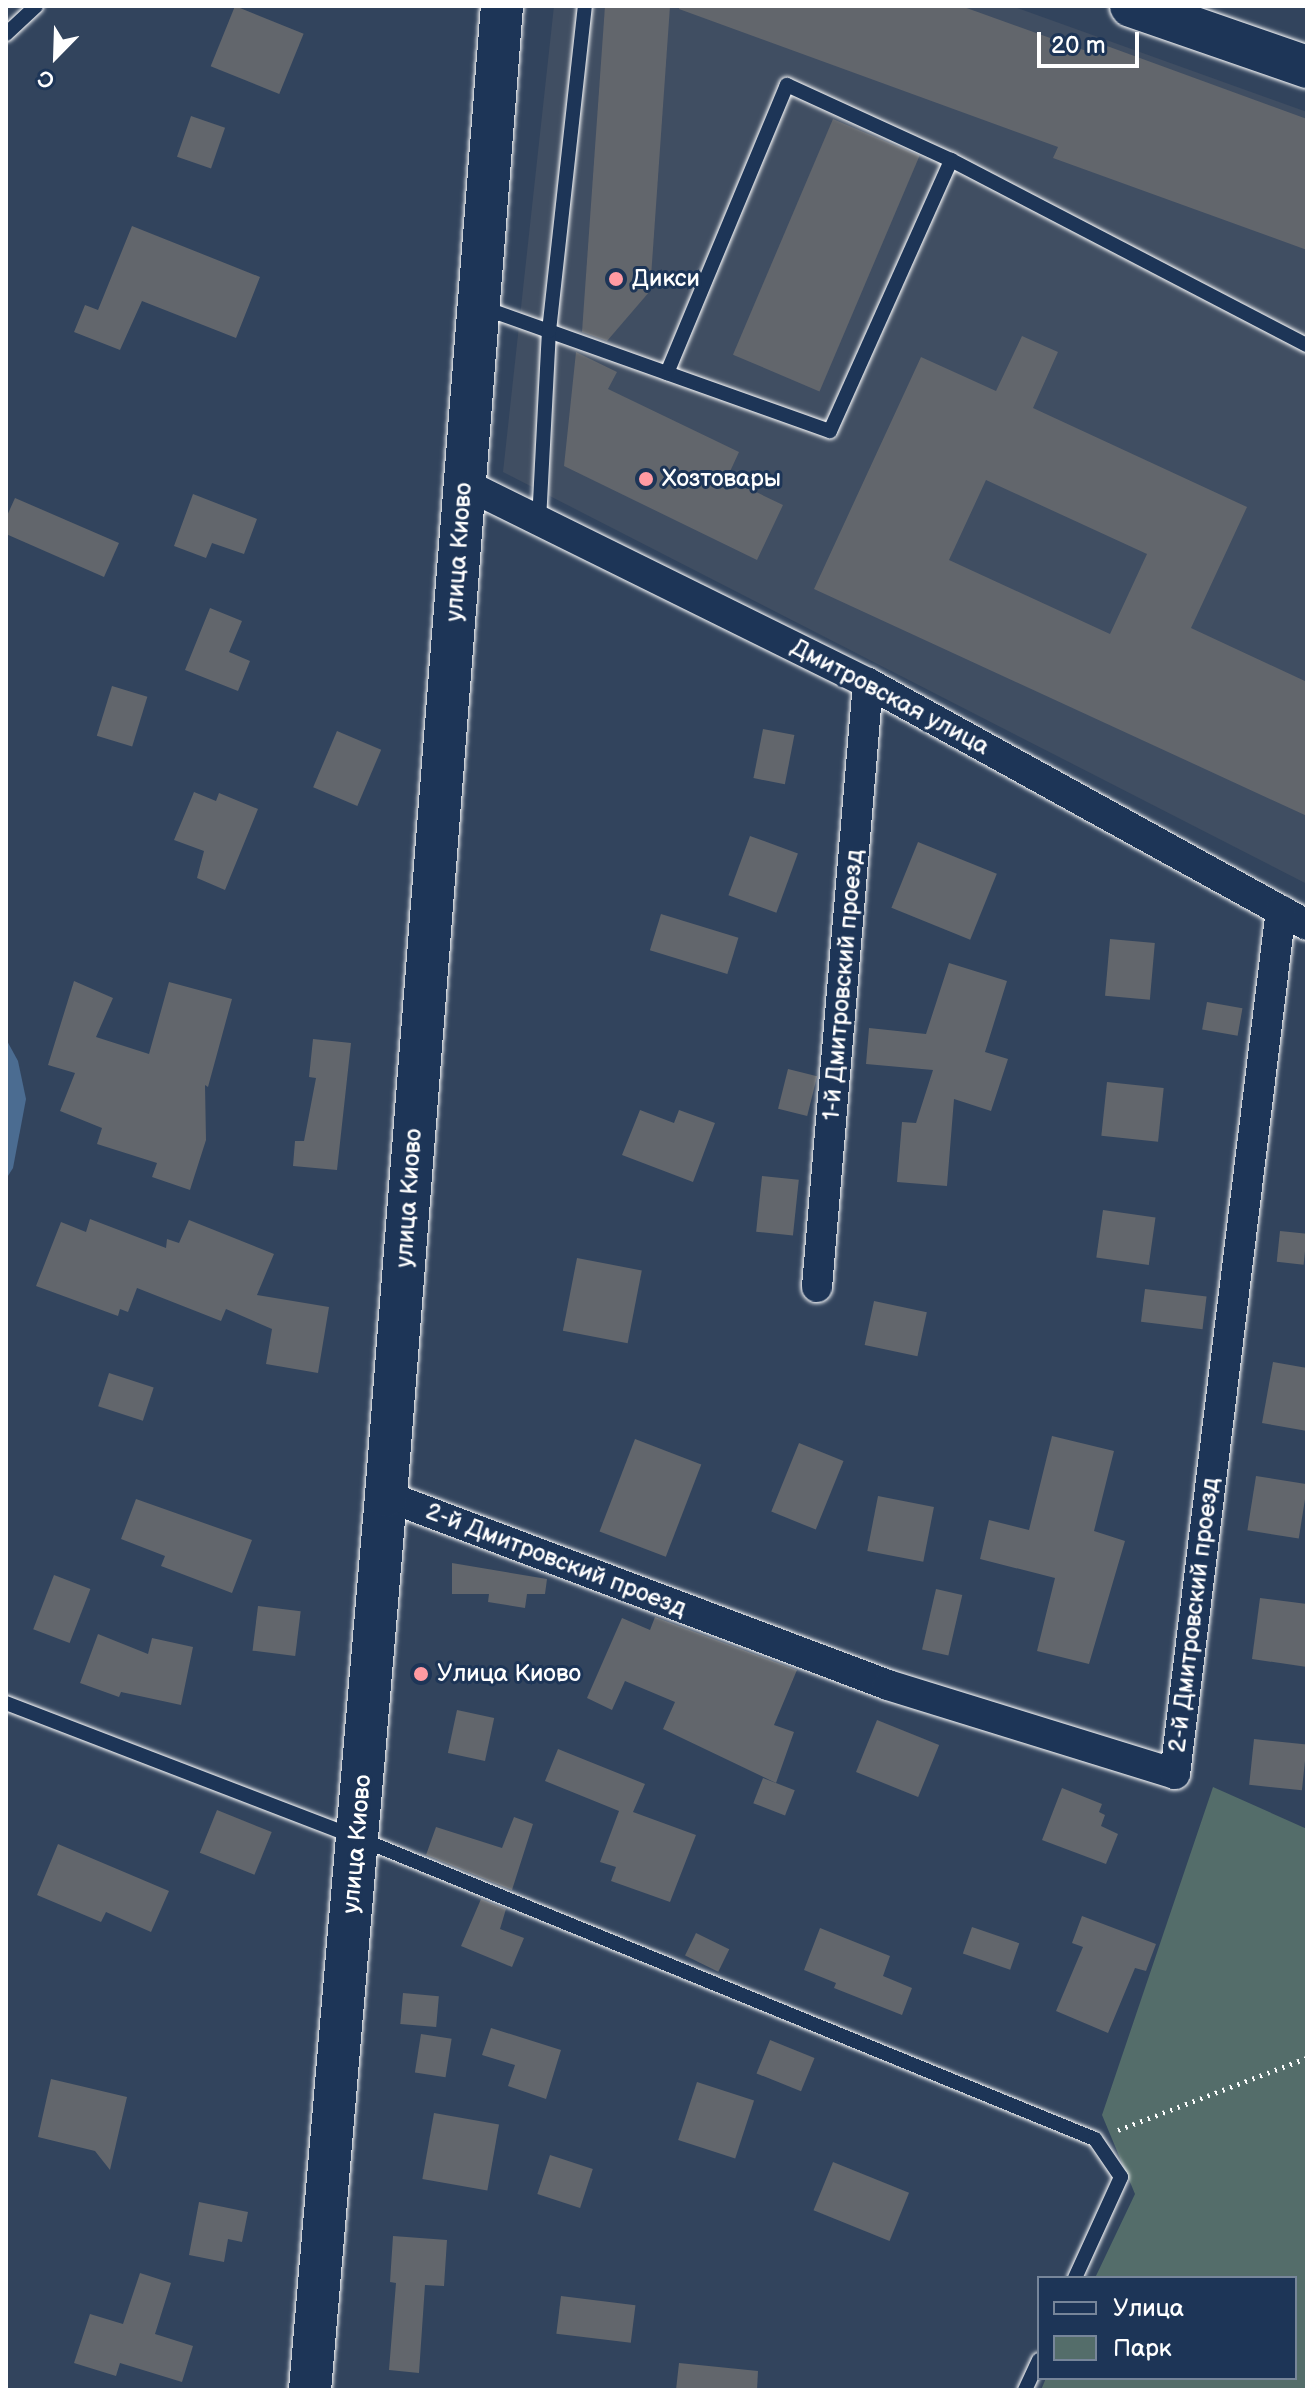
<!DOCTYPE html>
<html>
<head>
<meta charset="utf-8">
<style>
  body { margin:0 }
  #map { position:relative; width:1313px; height:2396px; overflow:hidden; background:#32445d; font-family:"Balsamiq Sans",sans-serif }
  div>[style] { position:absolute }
  .built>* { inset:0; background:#404e62 }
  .green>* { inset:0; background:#546d6a }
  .water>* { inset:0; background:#4b6c91 }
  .building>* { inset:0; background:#62666c; transform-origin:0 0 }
  .path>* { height:5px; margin-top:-2.5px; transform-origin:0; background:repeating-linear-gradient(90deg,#fff 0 2px,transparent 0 8px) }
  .roads { filter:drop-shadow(0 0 2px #fff) drop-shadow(0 0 2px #fff) }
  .lane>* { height:14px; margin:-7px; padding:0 7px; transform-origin:7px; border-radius:7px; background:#1d3557 }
  .street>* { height:30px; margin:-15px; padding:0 15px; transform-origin:15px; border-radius:15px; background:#1d3557 }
  .secondary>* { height:42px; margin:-21px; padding:0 21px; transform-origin:21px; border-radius:21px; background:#1d3557 }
  .dots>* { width:22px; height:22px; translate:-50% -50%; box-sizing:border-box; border:4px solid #1d3557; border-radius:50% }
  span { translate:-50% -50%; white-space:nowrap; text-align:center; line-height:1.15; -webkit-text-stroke:6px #1d3557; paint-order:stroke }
  .poi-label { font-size:24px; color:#fff }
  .left { translate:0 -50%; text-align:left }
  .street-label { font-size:24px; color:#fff }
  .frame { position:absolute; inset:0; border:8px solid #fff; pointer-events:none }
  .legend { position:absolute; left:1037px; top:2276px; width:260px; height:104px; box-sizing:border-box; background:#1d3557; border:2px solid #77869a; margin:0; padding:10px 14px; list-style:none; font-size:24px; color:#fff }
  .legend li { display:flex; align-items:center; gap:16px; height:40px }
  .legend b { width:40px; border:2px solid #77869a }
  .north { position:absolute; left:16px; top:16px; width:80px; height:80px; -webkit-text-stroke:6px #1d3557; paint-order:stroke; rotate:203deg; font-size:22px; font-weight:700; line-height:32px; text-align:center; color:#fff }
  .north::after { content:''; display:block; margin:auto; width:28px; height:36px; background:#fff; clip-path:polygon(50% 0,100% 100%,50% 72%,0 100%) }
  .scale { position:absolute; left:1037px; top:32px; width:102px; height:36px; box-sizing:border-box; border:4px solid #fff; border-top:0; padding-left:10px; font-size:24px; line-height:28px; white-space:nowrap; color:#fff; -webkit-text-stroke:6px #1d3557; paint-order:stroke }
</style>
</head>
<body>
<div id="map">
  <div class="built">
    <i style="clip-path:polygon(554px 6px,1012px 6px,1307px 112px,1307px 884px,503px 472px)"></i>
  </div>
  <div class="green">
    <i style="clip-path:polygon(1213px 1787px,1307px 1829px,1307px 2390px,1041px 2390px,1046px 2378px,1295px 2378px,1295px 2278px,1095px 2278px,1135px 2194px,1102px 2115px)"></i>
  </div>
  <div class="water">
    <i style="clip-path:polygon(6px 1039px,18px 1061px,26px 1099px,13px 1168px,6px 1179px)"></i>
  </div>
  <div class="building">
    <i style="left:235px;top:6px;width:74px;height:65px;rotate:22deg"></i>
    <i style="clip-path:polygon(605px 6px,670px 6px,650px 291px,607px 341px,582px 332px)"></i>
    <i style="clip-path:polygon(680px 6px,961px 6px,1092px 53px,1096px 42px,1307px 119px,1307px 250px,1053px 158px,1058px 147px,679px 9px)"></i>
    <i style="left:191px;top:116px;width:36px;height:43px;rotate:19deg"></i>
    <i style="left:833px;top:119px;width:94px;height:256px;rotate:23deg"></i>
    <i style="clip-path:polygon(132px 226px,260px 277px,236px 338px,142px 301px,120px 350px,74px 332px,85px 305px,98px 310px)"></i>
    <i style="clip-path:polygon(evenodd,1022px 336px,1058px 352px,1033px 408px,1247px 507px,1191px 628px,1307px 682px,1307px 816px,814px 589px,921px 357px,996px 391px,1022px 336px,986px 480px,1147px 554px,1110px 634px,949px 560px,986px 480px)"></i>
    <i style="clip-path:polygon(576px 352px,617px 372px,608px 389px,739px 452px,727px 478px,783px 505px,757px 560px,564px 466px)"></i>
    <i style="clip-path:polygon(193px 494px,257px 519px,244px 554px,212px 543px,206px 558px,174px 546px)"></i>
    <i style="clip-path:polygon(15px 498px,119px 543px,104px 577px,6px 534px,6px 518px)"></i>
    <i style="clip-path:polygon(210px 608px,242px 621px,229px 652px,250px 661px,238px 691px,185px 670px)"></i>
    <i style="left:112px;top:686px;width:37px;height:52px;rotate:17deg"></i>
    <i style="left:763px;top:729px;width:32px;height:50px;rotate:11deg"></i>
    <i style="left:337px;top:731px;width:48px;height:61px;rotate:23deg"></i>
    <i style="clip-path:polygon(194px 792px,216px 801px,219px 793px,258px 809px,225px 890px,197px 878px,204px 851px,174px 840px)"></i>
    <i style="left:750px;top:836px;width:51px;height:63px;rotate:20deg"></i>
    <i style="left:918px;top:842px;width:85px;height:71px;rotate:22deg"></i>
    <i style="left:661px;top:914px;width:81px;height:38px;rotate:17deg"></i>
    <i style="left:1110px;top:939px;width:45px;height:57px;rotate:5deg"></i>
    <i style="clip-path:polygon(949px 963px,1007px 981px,985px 1052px,1008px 1059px,991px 1111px,954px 1099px,947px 1186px,897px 1182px,902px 1122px,916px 1123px,933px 1070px,866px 1064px,869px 1028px,926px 1034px)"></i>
    <i style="clip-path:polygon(74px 981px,113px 998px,96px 1037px,149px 1054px,169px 982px,232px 999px,208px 1087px,205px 1085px,206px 1140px,190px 1190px,152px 1177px,157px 1163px,97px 1144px,102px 1128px,60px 1111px,75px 1073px,48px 1065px)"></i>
    <i style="left:1207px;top:1002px;width:36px;height:28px;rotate:10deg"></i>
    <i style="clip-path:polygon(313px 1039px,351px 1043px,337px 1170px,293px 1166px,295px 1141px,304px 1141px,316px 1078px,309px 1077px)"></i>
    <i style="left:788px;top:1069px;width:30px;height:41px;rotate:14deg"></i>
    <i style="left:1107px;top:1082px;width:57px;height:54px;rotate:6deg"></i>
    <i style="clip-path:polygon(640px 1110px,674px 1123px,679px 1110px,715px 1123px,693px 1182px,622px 1155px)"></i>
    <i style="left:762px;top:1176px;width:37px;height:56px;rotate:6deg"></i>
    <i style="left:1103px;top:1210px;width:53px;height:48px;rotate:8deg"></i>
    <i style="clip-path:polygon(90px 1219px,166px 1248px,167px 1239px,179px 1243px,189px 1220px,274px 1254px,257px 1295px,329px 1307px,318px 1373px,266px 1364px,272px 1329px,226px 1309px,221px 1321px,137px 1288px,128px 1312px,120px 1309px,118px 1316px,36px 1286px,61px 1222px,86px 1232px)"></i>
    <i style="left:1280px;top:1231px;width:27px;height:31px;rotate:6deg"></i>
    <i style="left:577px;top:1258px;width:66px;height:74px;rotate:11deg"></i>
    <i style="left:1145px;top:1289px;width:62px;height:33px;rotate:7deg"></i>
    <i style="left:874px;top:1301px;width:54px;height:45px;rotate:12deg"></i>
    <i style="clip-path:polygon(1273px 1362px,1307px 1368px,1307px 1431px,1262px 1423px)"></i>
    <i style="left:109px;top:1373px;width:47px;height:35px;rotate:18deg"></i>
    <i style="clip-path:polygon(1052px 1436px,1114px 1451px,1094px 1531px,1125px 1541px,1089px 1664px,1037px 1651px,1055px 1578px,980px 1559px,989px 1520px,1029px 1530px)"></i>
    <i style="left:635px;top:1439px;width:71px;height:99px;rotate:21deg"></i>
    <i style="left:799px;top:1443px;width:48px;height:74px;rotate:22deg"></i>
    <i style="left:1256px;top:1476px;width:52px;height:55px;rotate:9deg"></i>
    <i style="left:878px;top:1496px;width:57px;height:56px;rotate:11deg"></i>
    <i style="clip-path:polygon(136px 1499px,252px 1540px,232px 1593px,161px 1566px,165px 1556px,121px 1539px)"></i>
    <i style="clip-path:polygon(452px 1563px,547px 1579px,545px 1594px,527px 1594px,525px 1608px,488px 1602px,489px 1594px,452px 1594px)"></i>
    <i style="left:54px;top:1575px;width:39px;height:58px;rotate:21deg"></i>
    <i style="left:936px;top:1589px;width:27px;height:62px;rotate:13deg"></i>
    <i style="clip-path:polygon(1260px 1598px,1307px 1604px,1307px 1667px,1252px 1659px)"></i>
    <i style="left:258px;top:1606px;width:43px;height:45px;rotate:7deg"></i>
    <i style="clip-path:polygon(655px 1617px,797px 1670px,774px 1725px,794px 1732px,776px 1783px,663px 1729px,675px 1702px,625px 1681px,612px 1710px,587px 1698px,622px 1618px,650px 1630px)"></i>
    <i style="clip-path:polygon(98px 1634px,148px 1654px,152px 1638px,193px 1647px,181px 1705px,121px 1692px,119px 1697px,80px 1683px)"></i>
    <i style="left:457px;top:1710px;width:38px;height:44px;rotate:12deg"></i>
    <i style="left:877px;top:1720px;width:67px;height:56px;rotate:22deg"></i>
    <i style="left:1254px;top:1739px;width:53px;height:46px;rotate:6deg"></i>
    <i style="clip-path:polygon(558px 1749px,645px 1784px,633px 1812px,696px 1835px,670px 1902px,611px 1881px,616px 1867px,600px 1862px,619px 1811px,545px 1781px)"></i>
    <i style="left:763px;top:1778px;width:34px;height:27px;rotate:21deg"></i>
    <i style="clip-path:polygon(1062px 1788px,1102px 1804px,1099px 1812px,1105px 1815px,1101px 1826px,1118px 1834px,1106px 1864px,1042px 1840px)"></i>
    <i style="left:217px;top:1810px;width:59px;height:46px;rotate:22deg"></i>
    <i style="clip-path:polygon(514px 1817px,533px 1824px,512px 1890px,426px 1855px,436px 1827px,502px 1848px)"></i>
    <i style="clip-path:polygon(58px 1844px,169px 1891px,151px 1932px,106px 1912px,101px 1922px,37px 1895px)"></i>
    <i style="clip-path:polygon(481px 1899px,506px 1909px,500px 1929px,524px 1938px,512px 1967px,461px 1946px)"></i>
    <i style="clip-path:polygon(1082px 1916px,1156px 1944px,1146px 1971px,1135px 1968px,1108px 2033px,1056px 2011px,1083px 1947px,1072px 1943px)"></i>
    <i style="left:972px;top:1927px;width:50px;height:28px;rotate:19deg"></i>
    <i style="clip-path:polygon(820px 1928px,890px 1956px,883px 1976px,912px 1988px,902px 2015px,834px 1988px,836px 1983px,804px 1970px)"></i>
    <i style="left:696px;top:1933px;width:37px;height:25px;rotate:26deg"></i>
    <i style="left:403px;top:1993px;width:36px;height:31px;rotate:5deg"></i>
    <i style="clip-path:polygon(491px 2028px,561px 2050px,546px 2099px,508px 2086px,515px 2065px,482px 2055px)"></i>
    <i style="left:421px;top:2034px;width:31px;height:39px;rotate:9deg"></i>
    <i style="left:770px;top:2040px;width:48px;height:36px;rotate:22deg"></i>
    <i style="clip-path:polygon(51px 2079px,127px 2097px,110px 2170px,95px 2151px,38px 2137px)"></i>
    <i style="left:697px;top:2082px;width:60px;height:61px;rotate:18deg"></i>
    <i style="left:434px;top:2113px;width:66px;height:67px;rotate:10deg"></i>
    <i style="left:550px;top:2155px;width:45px;height:41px;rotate:18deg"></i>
    <i style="left:833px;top:2162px;width:82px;height:52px;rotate:22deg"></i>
    <i style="clip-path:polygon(199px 2202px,248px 2212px,242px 2242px,228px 2239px,224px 2262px,189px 2255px)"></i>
    <i style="clip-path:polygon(393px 2236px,447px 2240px,444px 2286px,425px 2285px,419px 2373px,389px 2370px,396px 2283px,390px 2282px)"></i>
    <i style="clip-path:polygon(140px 2273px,171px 2283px,155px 2334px,193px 2346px,182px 2382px,120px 2363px,116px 2376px,74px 2363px,90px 2314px,123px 2324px)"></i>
    <i style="left:561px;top:2296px;width:75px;height:38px;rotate:7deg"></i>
    <i style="clip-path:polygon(679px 2363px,758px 2371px,757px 2390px,676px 2390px)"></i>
  </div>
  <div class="path">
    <i style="left:1118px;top:2130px;width:202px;rotate:-20.9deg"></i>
  </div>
  <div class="roads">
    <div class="lane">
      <i style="left:6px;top:34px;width:41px;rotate:-43deg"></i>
      <i style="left:484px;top:308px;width:367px;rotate:19.6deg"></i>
      <i style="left:830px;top:431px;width:297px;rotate:-65.9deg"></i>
      <i style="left:667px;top:373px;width:312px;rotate:-67.4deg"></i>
      <i style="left:787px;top:85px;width:180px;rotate:24.6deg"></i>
      <i style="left:951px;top:160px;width:401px;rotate:27.5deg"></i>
      <i style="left:539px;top:521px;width:190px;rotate:-87deg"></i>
      <i style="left:549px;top:331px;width:327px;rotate:-83.7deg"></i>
      <i style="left:6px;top:1703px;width:377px;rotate:21deg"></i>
      <i style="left:358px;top:1838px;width:796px;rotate:22.22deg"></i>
      <i style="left:1095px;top:2139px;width:46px;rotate:55.6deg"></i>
      <i style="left:1121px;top:2177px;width:111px;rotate:114.5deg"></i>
      <i style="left:1025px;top:2390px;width:33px;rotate:-65deg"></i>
    </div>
    <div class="street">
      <i style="left:465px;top:484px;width:449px;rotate:26.3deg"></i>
      <i style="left:868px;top:683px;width:501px;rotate:28.87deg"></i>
      <i style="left:817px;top:1287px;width:606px;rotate:-85.17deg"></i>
      <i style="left:386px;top:1496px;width:536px;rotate:20.63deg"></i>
      <i style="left:888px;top:1685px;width:300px;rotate:17.2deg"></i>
      <i style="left:1175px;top:1774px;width:870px;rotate:-83.01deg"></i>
    </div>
    <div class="secondary">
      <i style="left:1131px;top:6px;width:186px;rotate:19.1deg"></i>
      <i style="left:310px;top:2390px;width:897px;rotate:-85.14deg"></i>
      <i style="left:386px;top:1496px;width:1495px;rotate:-85.55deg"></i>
    </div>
  </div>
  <div class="dots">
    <i style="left:616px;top:279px;background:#ff9aa2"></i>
    <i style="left:646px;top:479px;background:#ff9aa2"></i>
    <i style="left:421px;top:1674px;background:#ff9aa2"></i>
  </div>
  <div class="poi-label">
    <span class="left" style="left:632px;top:279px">Дикси</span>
    <span class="left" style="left:662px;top:479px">Хозтовары</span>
    <span class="left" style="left:437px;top:1674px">Улица Киово</span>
  </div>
  <div class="street-label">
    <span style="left:459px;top:552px;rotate:-86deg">улица Киово</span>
    <span style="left:890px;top:697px;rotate:28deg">Дмитровская улица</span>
    <span style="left:843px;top:985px;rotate:-85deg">1-й Дмитровский проезд</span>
    <span style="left:409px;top:1198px;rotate:-86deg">улица Киово</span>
    <span style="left:556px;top:1560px;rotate:21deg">2-й Дмитровский проезд</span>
    <span style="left:1194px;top:1615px;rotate:-83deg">2-й Дмитровский проезд</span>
    <span style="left:357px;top:1844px;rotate:-85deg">улица Киово</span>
  </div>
  <div class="frame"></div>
  <ul class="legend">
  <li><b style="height:10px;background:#1d3557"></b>Улица</li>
  <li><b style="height:22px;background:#546d6a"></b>Парк</li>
  </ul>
  <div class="north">С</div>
  <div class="scale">20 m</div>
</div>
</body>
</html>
